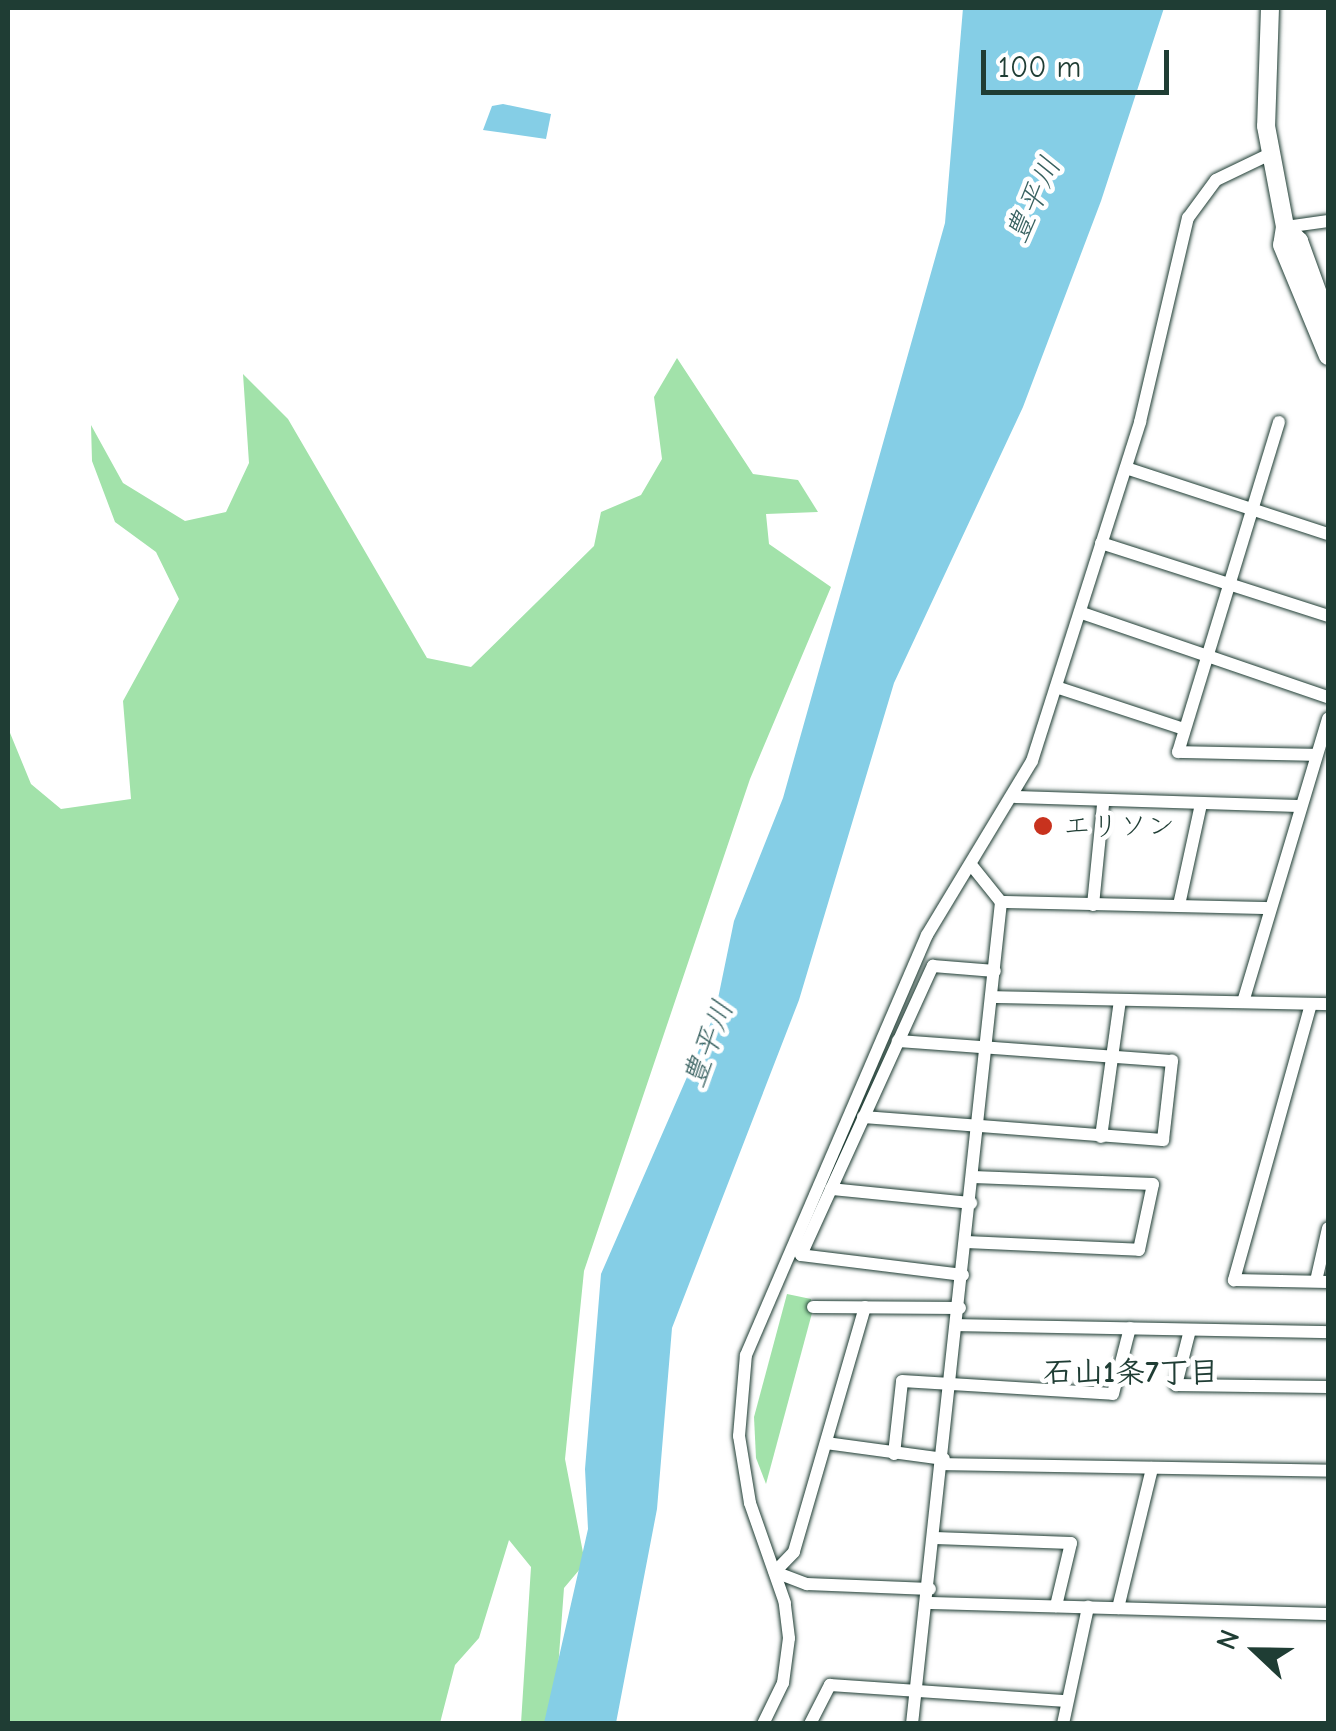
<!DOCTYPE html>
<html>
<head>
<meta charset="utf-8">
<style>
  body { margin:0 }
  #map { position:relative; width:1336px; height:1731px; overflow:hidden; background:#fff; font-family:"Comic Neue","Klee One",sans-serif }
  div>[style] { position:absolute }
  .green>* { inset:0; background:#a2e2aa }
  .water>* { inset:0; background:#85cee6 }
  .roads { filter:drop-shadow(0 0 2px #1f3d34) drop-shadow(0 0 2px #1f3d34) }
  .minor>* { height:12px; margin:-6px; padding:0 6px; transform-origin:6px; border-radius:6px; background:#fff }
  .highway>* { height:18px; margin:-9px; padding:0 9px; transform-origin:9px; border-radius:9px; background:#fff }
  .dots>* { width:28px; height:28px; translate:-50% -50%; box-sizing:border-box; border:5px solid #fff; border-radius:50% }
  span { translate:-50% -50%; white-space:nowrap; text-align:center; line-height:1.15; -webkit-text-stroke:9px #fff; paint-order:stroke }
  .poi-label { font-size:28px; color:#1f3d34 }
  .left { translate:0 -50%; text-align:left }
  .water-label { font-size:30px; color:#386160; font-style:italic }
  .neighbourhood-label { font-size:30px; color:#1f3d34; font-weight:700 }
  .frame { position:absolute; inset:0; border:10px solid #1f3d34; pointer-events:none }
  .north { position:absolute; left:1206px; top:1601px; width:100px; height:100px; -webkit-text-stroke:8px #fff; paint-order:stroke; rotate:292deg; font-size:28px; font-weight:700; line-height:40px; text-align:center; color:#1f3d34 }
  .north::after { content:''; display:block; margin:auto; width:35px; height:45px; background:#1f3d34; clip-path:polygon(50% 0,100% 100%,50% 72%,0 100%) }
  .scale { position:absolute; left:981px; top:50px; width:188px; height:45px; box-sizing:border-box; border:5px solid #1f3d34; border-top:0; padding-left:12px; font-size:30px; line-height:35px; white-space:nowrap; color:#1f3d34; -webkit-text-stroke:8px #fff; paint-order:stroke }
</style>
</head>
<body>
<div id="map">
  <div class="green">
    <i style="clip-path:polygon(677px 358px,753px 474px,798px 480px,818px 512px,766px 514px,769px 544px,831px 587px,750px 779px,584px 1271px,565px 1459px,585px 1563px,564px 1588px,554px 1723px,521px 1723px,531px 1567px,509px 1540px,479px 1638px,455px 1665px,440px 1723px,8px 1723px,8px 728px,31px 784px,61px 809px,131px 799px,123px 701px,179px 599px,156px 552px,115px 522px,92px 461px,91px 425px,123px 483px,185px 521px,226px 512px,249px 463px,243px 374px,288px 419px,427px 658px,471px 667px,594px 546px,601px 512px,641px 495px,662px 459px,654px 397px)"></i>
    <i style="clip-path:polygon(787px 1294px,811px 1299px,812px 1313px,766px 1484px,756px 1458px,754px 1417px)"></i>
  </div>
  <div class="water">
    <i style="clip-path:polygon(963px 8px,1164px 8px,1101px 201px,1023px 407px,894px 683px,799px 1000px,672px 1328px,657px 1509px,616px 1723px,544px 1723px,588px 1529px,585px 1469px,601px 1274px,715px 1013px,734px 921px,783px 798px,945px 223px)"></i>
    <i style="clip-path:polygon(503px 104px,551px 114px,546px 139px,483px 130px,492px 106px)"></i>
  </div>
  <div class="roads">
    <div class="minor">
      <i style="left:1285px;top:227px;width:43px;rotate:-7.9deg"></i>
      <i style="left:1279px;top:422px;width:345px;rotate:107deg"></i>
      <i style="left:1178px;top:752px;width:138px;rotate:1.2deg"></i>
      <i style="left:1126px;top:468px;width:213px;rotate:18.1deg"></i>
      <i style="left:1101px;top:543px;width:238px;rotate:17.8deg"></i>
      <i style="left:1082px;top:613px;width:260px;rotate:18.9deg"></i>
      <i style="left:1056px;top:687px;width:135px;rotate:18.2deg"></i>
      <i style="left:1015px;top:797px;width:285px;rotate:1.8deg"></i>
      <i style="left:1001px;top:902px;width:267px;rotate:1.3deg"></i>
      <i style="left:1093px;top:905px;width:101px;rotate:-84.3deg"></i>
      <i style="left:1179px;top:905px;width:103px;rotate:-77.7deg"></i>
      <i style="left:992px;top:997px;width:336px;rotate:1.2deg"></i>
      <i style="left:1243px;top:1002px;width:296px;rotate:-73.3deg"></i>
      <i style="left:1311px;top:1004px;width:287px;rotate:105.6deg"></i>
      <i style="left:1234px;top:1280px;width:94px;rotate:1.2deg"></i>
      <i style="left:863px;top:1117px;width:301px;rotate:4.4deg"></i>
      <i style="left:1163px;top:1140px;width:80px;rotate:-83.5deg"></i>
      <i style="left:1172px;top:1061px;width:275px;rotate:-175.8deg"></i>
      <i style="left:1101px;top:1137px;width:138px;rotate:-82.1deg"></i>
      <i style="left:831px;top:1189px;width:141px;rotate:5.7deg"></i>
      <i style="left:966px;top:1242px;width:173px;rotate:2.6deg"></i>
      <i style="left:1139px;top:1250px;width:67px;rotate:-78deg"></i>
      <i style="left:1153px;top:1184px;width:180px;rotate:-177.8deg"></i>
      <i style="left:963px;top:1275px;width:163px;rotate:-173deg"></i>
      <i style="left:801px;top:1255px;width:318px;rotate:-65.5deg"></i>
      <i style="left:933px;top:966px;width:62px;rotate:4.6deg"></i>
      <i style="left:1316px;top:1281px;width:54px;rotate:-77.2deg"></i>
      <i style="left:813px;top:1307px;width:147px;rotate:0.4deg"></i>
      <i style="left:865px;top:1307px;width:255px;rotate:106.2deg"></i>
      <i style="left:794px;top:1552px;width:28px;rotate:134deg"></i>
      <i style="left:775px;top:1572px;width:34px;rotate:21deg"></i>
      <i style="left:807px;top:1584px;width:123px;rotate:2.3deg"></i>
      <i style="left:958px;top:1325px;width:370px;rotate:1.1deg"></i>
      <i style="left:1190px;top:1330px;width:57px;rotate:104.3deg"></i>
      <i style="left:1176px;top:1385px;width:152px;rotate:0.8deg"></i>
      <i style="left:826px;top:1443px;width:119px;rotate:7.7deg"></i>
      <i style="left:894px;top:1454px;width:73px;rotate:-83.7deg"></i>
      <i style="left:902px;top:1381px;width:211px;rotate:3.5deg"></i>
      <i style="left:1113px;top:1394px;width:68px;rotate:-75.6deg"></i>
      <i style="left:943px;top:1464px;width:385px;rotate:1deg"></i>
      <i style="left:935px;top:1538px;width:136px;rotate:2.1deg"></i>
      <i style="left:1071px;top:1543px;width:65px;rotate:103.4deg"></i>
      <i style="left:928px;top:1603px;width:400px;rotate:1.6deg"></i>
      <i style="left:1118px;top:1608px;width:144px;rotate:-76.3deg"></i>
      <i style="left:763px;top:1724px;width:46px;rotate:-64deg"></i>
      <i style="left:783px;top:1683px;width:45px;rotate:-82.4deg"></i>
      <i style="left:789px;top:1638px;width:35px;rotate:-97deg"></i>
      <i style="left:785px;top:1603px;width:106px;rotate:-109.3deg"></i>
      <i style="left:750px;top:1503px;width:68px;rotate:-99.3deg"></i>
      <i style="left:739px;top:1436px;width:81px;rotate:-85.1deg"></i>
      <i style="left:746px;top:1355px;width:457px;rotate:-66.7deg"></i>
      <i style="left:927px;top:935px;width:203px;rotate:-58.9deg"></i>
      <i style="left:1032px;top:761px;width:356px;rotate:-72.3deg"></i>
      <i style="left:1140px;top:422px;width:210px;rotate:-76.8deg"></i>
      <i style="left:1188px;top:218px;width:47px;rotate:-53.6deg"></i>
      <i style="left:1216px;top:180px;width:60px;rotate:-25.7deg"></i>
      <i style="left:810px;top:1724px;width:44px;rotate:-62.9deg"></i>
      <i style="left:830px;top:1685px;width:237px;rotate:3.9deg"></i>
      <i style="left:912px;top:1724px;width:827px;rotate:-83.82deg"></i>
      <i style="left:1001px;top:902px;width:45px;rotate:-128.7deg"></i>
      <i style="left:1063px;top:1724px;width:120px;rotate:-77.9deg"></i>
    </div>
    <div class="highway">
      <i style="left:1270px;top:8px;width:118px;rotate:91.9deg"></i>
      <i style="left:1266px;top:126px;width:103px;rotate:79.3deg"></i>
      <i style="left:1285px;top:227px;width:18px;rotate:99deg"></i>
      <i style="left:1282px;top:245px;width:120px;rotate:67.5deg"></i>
      <i style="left:1285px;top:227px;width:20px;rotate:45deg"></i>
      <i style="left:1299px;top:241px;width:85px;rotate:70.1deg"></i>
    </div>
  </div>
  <div class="dots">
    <i style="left:1043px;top:826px;background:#c8321e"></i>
  </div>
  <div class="poi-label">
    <span class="left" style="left:1063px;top:826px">エリソン</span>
  </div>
  <div class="water-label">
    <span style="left:1034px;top:200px;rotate:-65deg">豊平川</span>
    <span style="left:709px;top:1044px;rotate:-69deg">豊平川</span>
  </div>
  <div class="neighbourhood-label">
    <span style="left:1131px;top:1373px">石山1条7丁目</span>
  </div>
  <div class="frame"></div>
  <div class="north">N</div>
  <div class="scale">100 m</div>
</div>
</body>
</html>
